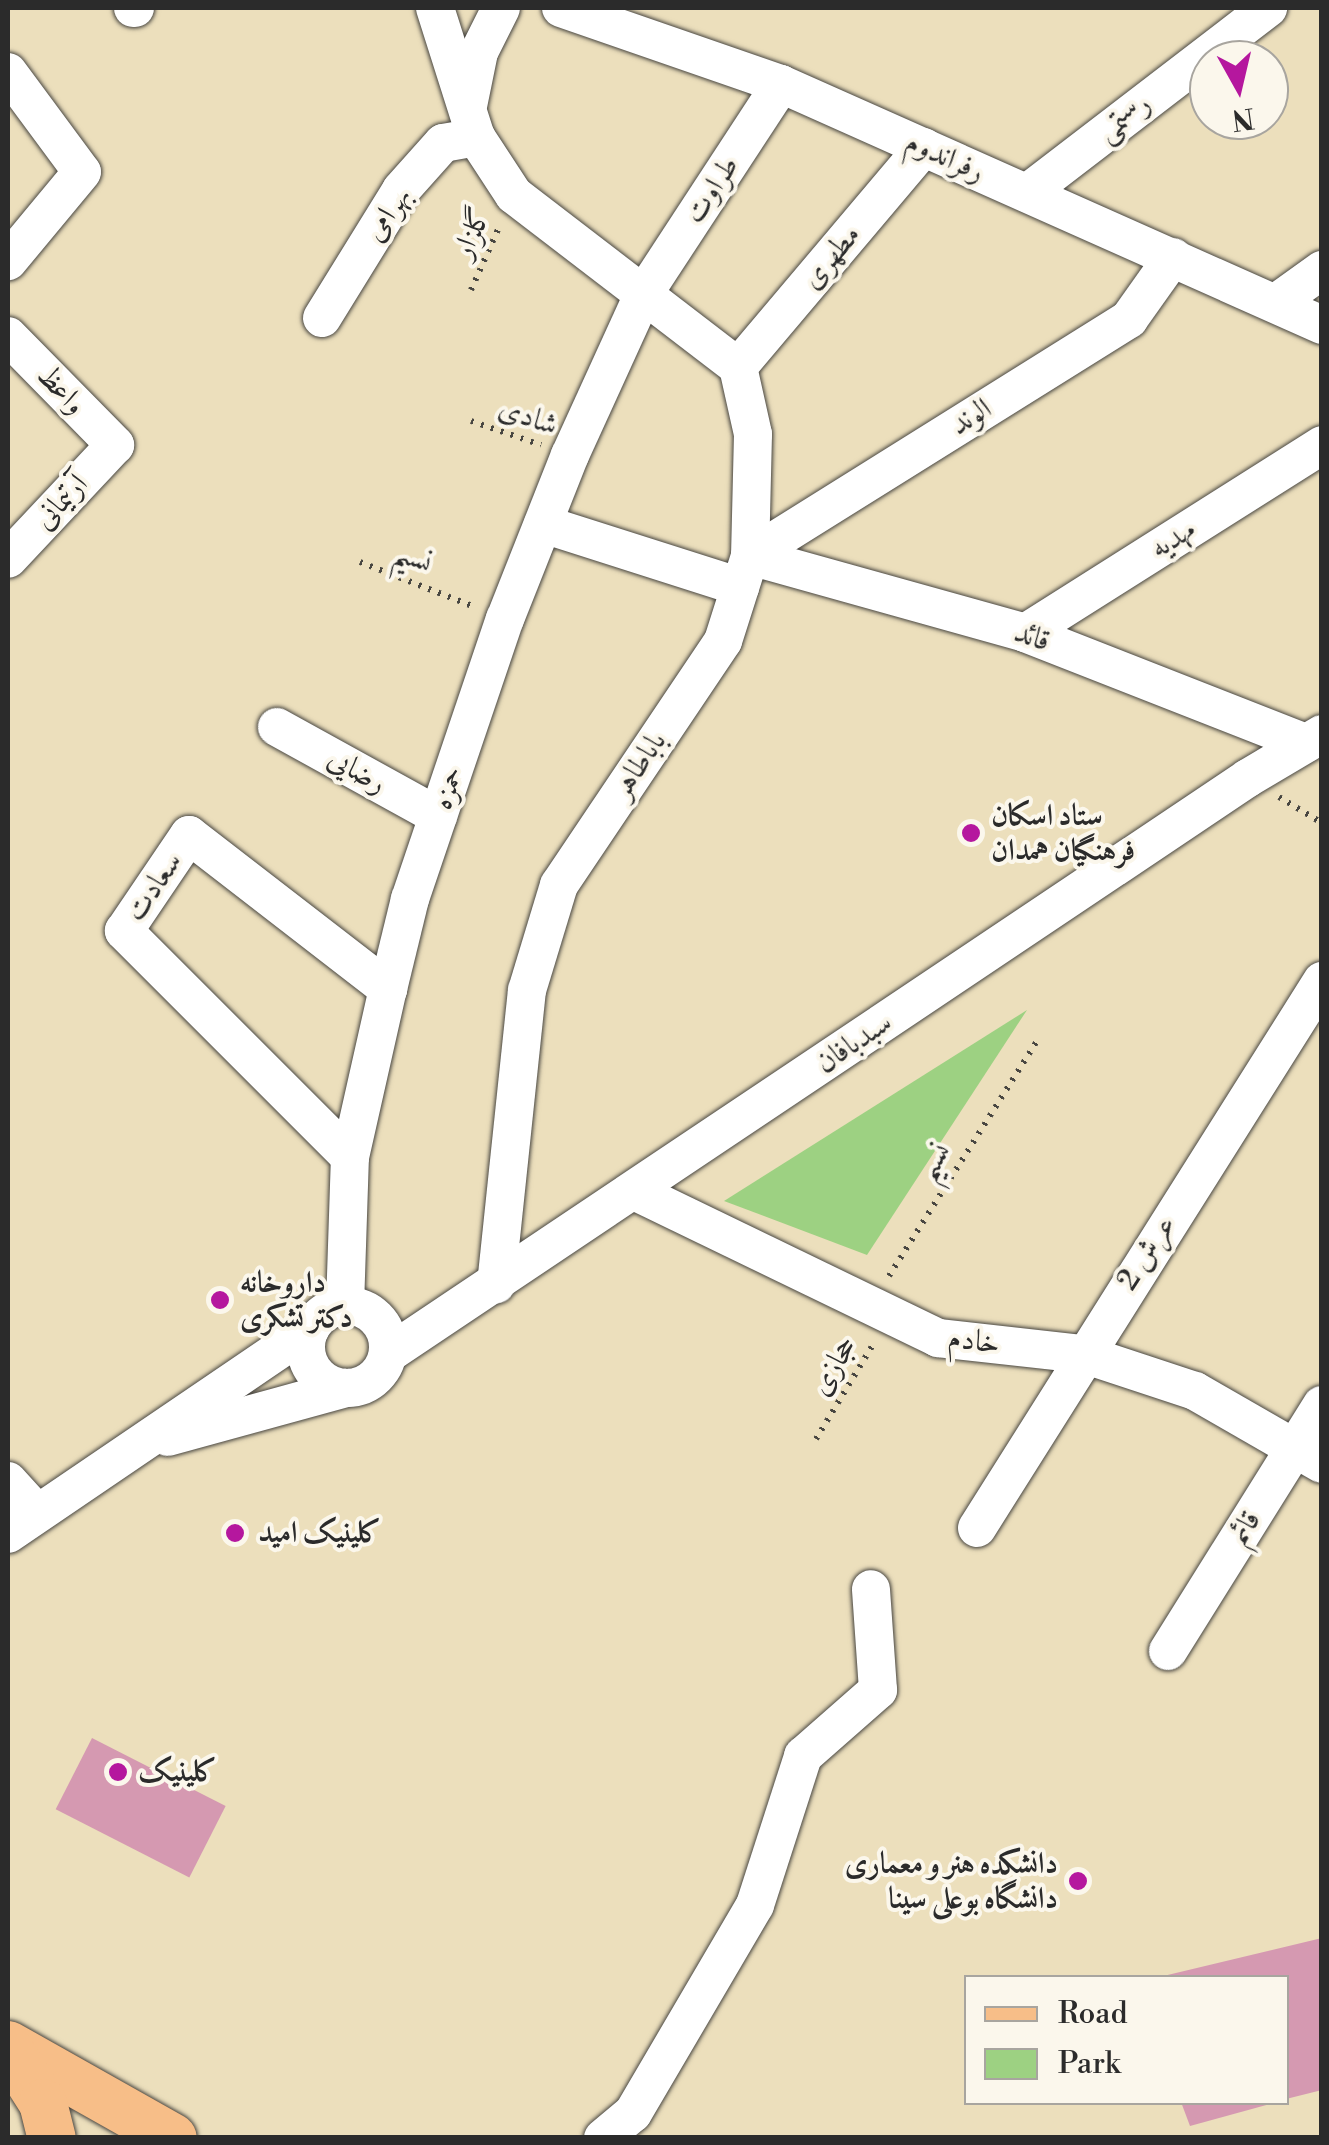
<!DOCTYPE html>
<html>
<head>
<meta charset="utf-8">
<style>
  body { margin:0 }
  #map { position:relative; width:1329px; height:2145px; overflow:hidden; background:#ecdfbc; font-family:"Libre Bodoni",Amiri,serif }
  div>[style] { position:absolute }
  .green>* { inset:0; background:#9dd182 }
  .building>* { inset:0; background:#d599b1; transform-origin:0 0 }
  .path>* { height:6px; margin-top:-3px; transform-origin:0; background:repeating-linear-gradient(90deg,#484641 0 2.5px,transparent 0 10.5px) }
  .roads { filter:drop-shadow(0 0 2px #484641) drop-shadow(0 0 2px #484641) }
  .minor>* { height:38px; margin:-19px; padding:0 19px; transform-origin:19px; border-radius:19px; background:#fff }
  .minor>.ring { margin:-19px; padding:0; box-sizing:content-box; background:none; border:38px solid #fff; border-radius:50% }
  .major>* { height:48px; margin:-24px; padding:0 24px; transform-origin:24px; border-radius:24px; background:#f7be88 }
  .dots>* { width:28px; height:28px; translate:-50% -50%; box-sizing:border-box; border:5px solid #fbf7ec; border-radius:50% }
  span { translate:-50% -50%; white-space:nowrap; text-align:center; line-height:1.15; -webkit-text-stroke:8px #fbf7ec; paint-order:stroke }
  .street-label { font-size:30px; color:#2b2b2b }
  .poi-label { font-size:30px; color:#2b2b2b; font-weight:700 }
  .left { translate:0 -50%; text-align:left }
  .right { translate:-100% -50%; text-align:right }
  .frame { position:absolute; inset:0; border:10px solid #2b2b2b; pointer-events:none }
  .legend { position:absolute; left:964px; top:1975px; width:325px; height:130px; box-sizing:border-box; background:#fbf7ec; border:2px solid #a8a59f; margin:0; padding:12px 18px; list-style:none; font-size:30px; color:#2b2b2b }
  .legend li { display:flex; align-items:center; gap:20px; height:50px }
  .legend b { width:50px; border:2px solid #a8a59f }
  .north { position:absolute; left:1189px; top:40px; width:100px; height:100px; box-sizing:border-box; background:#fbf7ec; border:2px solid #a8a59f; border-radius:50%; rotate:172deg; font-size:28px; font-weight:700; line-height:40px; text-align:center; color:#2b2b2b }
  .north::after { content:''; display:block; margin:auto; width:35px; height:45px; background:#b5179e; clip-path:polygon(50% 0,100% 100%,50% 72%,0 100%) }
</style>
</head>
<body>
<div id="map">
  <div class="green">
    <i style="clip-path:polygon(1027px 1010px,867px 1255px,724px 1201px)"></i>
  </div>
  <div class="building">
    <i style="left:92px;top:1738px;width:150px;height:80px;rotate:27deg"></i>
    <i style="clip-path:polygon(1322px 1938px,1322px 2090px,1286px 2099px,1286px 1978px,1155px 1978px)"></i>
    <i style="clip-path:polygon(1181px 2102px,1270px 2102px,1270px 2104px,1190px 2126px)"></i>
  </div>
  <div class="path">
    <i style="left:471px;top:290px;width:69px;rotate:-66deg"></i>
    <i style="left:471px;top:421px;width:74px;rotate:18.9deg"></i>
    <i style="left:360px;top:562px;width:123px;rotate:21.4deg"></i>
    <i style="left:1279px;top:797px;width:50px;rotate:31.2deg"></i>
    <i style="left:889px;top:1276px;width:278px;rotate:-57.8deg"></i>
    <i style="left:816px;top:1439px;width:112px;rotate:-58.9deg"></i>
  </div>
  <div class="roads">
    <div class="minor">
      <i style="left:133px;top:8px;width:2px"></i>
      <i style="left:435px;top:8px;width:135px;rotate:72.4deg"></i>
      <i style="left:476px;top:137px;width:69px;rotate:56.8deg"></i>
      <i style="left:514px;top:195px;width:282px;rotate:37.5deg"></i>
      <i style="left:738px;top:367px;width:69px;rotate:77.4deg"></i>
      <i style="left:753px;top:434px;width:122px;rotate:91.4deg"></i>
      <i style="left:750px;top:556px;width:89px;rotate:107.6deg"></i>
      <i style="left:723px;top:641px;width:294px;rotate:123.9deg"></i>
      <i style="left:559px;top:885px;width:110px;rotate:106.9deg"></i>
      <i style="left:527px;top:990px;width:296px;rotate:96deg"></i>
      <i style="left:561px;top:8px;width:233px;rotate:19.1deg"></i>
      <i style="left:781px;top:84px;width:592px;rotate:24.01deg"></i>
      <i style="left:8px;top:72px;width:124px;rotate:53.5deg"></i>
      <i style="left:82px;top:172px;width:116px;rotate:129.7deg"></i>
      <i style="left:468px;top:106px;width:55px;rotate:-78.5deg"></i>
      <i style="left:479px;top:52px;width:49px;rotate:-63.4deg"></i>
      <i style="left:1027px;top:193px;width:304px;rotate:-37.5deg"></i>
      <i style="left:1276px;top:303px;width:57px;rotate:-35.7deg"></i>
      <i style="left:322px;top:318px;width:150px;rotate:-58.3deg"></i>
      <i style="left:401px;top:190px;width:63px;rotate:-48.2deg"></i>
      <i style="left:443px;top:143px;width:34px;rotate:-10deg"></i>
      <i style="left:8px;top:336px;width:153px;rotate:45.5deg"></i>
      <i style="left:115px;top:445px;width:156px;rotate:133.2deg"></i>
      <i style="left:738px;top:367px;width:288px;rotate:-49.8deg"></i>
      <i style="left:543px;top:524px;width:207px;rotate:17.7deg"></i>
      <i style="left:750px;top:556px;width:286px;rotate:15.6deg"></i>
      <i style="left:1025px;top:633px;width:302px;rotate:21.4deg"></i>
      <i style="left:750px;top:556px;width:447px;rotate:-32deg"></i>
      <i style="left:1129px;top:319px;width:76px;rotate:-54.6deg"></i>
      <i style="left:1025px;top:633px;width:352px;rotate:-32.3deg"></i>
      <i style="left:277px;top:727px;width:184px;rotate:28.9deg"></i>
      <i style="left:350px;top:1157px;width:320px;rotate:-135deg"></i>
      <i style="left:124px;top:931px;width:116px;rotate:-55.9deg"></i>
      <i style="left:189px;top:835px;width:252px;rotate:37.7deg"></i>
      <i style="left:634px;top:1191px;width:338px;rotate:25.8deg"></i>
      <i style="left:938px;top:1338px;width:146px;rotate:6.3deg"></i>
      <i style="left:1083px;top:1354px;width:118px;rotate:18.3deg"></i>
      <i style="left:1195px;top:1391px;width:146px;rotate:29.9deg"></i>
      <i class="ring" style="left:306px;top:1306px;width:44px;height:44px"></i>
      <i style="left:345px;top:1306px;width:149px;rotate:-88.1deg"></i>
      <i style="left:350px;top:1157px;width:172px;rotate:-77.3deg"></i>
      <i style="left:388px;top:989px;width:93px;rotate:-76.3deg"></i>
      <i style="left:410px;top:899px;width:296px;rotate:-71.3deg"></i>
      <i style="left:505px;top:619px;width:176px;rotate:-68.4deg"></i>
      <i style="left:570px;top:455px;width:176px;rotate:-65.5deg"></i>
      <i style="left:643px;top:295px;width:252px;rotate:-56.8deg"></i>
      <i style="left:388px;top:1354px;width:1035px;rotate:-33.81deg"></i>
      <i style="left:1248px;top:778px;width:86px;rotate:-30.7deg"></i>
      <i style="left:168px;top:1437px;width:185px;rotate:-15.4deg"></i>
      <i style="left:8px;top:1481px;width:43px;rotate:47.8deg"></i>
      <i style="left:977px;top:1528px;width:647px;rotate:-57.76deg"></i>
      <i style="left:8px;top:1534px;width:366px;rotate:-34.2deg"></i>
      <i style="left:1168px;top:1651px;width:290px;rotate:-58deg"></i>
      <i style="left:603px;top:2138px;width:39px;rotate:-40deg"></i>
      <i style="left:633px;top:2113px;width:241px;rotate:-59.6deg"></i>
      <i style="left:755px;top:1905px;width:157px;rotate:-72.1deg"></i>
      <i style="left:803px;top:1756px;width:100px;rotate:-41.3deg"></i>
      <i style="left:878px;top:1690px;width:101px;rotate:-94deg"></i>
    </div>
    <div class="major">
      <i style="left:8px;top:2045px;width:189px;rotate:29.4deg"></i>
      <i style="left:8px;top:2048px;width:65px;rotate:57.5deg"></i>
      <i style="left:43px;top:2103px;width:36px;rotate:76deg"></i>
    </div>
  </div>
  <div class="dots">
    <i style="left:971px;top:833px;background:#b5179e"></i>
    <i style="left:220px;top:1300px;background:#b5179e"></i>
    <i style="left:235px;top:1533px;background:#b5179e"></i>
    <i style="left:118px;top:1772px;background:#b5179e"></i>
    <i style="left:1078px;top:1881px;background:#b5179e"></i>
  </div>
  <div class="street-label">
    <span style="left:1124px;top:118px;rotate:-38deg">رستمی</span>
    <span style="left:945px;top:157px;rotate:24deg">رفراندوم</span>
    <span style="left:712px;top:190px;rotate:-57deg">طراوت</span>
    <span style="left:388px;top:214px;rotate:-56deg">بهرامی</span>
    <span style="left:472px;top:233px;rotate:-65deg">گلزار</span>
    <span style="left:831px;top:257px;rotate:-50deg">مطهری</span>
    <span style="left:61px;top:390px;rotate:46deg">واعظ</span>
    <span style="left:528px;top:417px;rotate:19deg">شادی</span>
    <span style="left:971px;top:417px;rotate:-32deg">الوند</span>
    <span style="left:61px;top:502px;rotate:-47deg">آرتیمانی</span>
    <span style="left:1173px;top:539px;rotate:-32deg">مهدیه</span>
    <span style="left:413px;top:558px;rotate:21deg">نسیم</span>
    <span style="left:1032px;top:637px;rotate:19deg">قائد</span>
    <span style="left:639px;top:765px;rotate:-56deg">باباطاهر</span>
    <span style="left:357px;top:771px;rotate:29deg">رضایی</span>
    <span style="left:448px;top:788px;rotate:-71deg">حمزه</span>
    <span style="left:154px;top:887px;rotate:-56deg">سعادت</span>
    <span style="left:854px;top:1043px;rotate:-34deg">سبدبافان</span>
    <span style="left:934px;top:1162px;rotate:-58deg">نسیم</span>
    <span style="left:1147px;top:1253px;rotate:-57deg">عرش 2</span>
    <span style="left:974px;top:1341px;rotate:7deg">خادم</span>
    <span style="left:834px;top:1366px;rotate:-59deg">حجازی</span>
    <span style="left:1245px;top:1528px;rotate:-58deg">قائم</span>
  </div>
  <div class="poi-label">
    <span class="left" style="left:991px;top:833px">ستاد اسکان<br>فرهنگیان همدان</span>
    <span class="left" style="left:240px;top:1300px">داروخانه<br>دکتر تشکری</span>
    <span class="left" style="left:258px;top:1533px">کلینیک امید</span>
    <span class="left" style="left:138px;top:1772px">کلینیک</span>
    <span class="right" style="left:1058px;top:1881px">دانشکده هنر و معماری<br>دانشگاه بوعلی سینا</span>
  </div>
  <div class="frame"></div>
  <ul class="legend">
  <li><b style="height:12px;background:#f7be88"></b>Road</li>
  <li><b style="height:28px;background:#9dd182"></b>Park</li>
  </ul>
  <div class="north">N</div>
</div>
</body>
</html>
